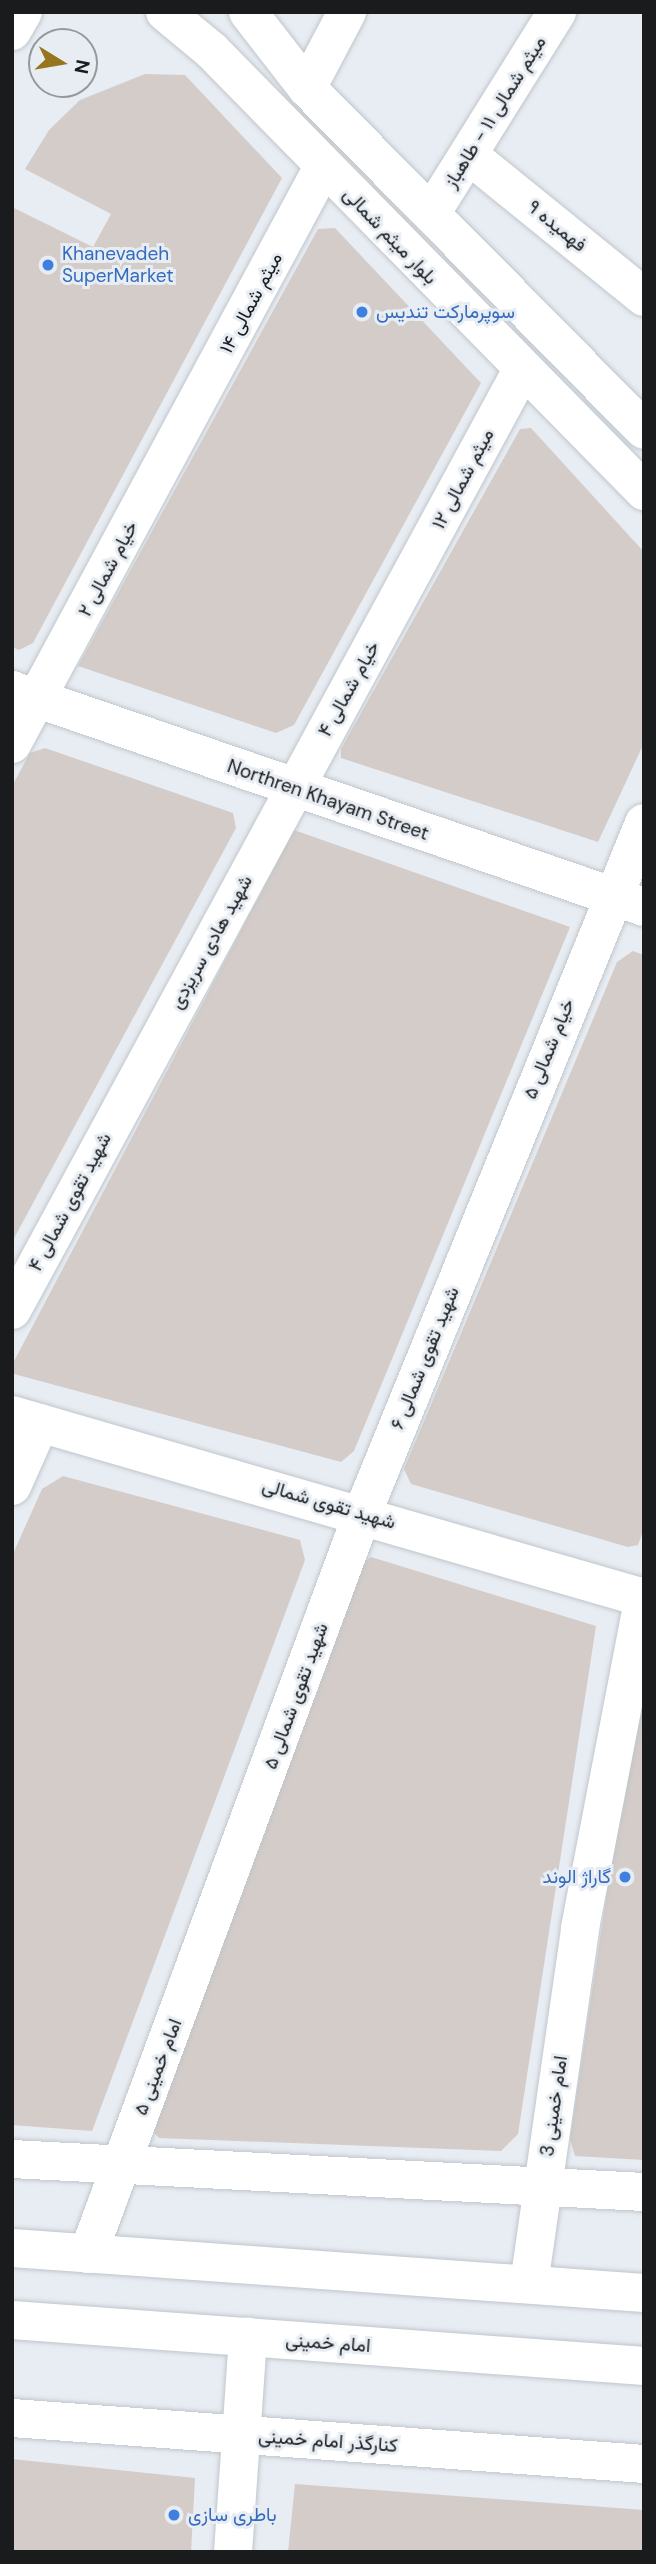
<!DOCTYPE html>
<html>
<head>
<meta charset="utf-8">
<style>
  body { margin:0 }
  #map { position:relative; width:656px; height:2564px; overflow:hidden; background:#e7edf3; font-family:"DM Sans",Vazirmatn,sans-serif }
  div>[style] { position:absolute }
  .building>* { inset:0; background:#d4ccc9 }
  .roads { filter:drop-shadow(0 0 2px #c0c6cb) drop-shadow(0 0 2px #c0c6cb) }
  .minor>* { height:38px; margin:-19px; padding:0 19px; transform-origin:19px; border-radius:19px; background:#fff }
  .major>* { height:38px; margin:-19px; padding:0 19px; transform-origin:19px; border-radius:19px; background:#fff }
  .dots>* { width:19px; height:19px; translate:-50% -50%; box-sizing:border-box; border:4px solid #e7edf3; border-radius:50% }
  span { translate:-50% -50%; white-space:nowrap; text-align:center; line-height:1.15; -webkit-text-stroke:6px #e7edf3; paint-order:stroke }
  .street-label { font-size:19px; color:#191b1d }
  .shop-label { font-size:19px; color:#366cbe }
  .left { translate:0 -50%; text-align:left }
  .right { translate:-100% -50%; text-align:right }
  .frame { position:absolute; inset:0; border:14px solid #191b1d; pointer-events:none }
  .north { position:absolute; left:28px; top:28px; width:70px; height:70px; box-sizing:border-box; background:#e7edf3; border:2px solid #95999d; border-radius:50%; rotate:101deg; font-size:19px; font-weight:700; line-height:28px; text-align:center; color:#191b1d }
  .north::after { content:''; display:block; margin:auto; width:24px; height:32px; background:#96751d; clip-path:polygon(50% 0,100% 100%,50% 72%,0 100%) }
</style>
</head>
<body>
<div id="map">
  <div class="building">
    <i style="clip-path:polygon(145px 74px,185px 75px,282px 178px,33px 643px,19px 650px,12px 647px,12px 207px,93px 247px,111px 214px,25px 169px,49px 130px,80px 100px)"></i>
    <i style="clip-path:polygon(335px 228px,481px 383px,294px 725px,276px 733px,78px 666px,318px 229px)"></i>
    <i style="clip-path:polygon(531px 428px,644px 552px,644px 743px,598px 842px,341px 758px,341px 749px,520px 429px)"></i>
    <i style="clip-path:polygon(45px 748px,233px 813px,236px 828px,12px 1242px,12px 786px,30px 753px)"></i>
    <i style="clip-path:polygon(294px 830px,570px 927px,354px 1451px,341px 1462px,14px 1374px,12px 1365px)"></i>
    <i style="clip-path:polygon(633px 951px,644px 955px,644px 1528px,638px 1545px,628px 1547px,411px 1484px,404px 1469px,617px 962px)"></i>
    <i style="clip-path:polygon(63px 1476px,300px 1540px,305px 1560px,92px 2131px,12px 2125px,12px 1556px,42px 1489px)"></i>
    <i style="clip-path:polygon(371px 1557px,596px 1626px,518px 2134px,501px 2151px,159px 2138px,149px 2127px,360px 1565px)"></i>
    <i style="clip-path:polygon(644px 1646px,644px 2160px,575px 2156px,570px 2139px)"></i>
    <i style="clip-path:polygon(12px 2459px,195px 2478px,191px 2552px,12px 2552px)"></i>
    <i style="clip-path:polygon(295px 2484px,644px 2510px,644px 2552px,288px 2552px)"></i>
  </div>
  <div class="roads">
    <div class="minor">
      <i style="left:307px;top:88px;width:86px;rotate:-62.2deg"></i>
      <i style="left:470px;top:156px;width:224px;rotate:39deg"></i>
      <i style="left:432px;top:212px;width:236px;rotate:-58deg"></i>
      <i style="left:12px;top:690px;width:668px;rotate:18.95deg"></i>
      <i style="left:12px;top:744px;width:655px;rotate:-61.68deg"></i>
      <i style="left:12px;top:1310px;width:1069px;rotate:-61.52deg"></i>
      <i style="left:12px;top:1415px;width:658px;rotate:16.15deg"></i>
      <i style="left:12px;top:1486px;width:69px;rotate:-66deg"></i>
      <i style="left:12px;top:2159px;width:633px;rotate:2.99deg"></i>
      <i style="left:88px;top:2254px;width:791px;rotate:-69.66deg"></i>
      <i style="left:363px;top:1512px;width:744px;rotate:-67.81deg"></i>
      <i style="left:529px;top:2284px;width:360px;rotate:-81.8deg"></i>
      <i style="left:580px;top:1928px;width:338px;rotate:-79.1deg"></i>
      <i style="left:12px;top:2418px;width:634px;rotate:4.16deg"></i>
      <i style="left:233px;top:2552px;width:216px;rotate:-86deg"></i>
    </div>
    <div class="major">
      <i style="left:165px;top:12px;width:61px;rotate:39.7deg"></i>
      <i style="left:212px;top:51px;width:617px;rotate:45.53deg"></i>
      <i style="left:248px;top:12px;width:96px;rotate:52.2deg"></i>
      <i style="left:307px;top:88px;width:480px;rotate:45.4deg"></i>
      <i style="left:12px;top:31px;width:22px;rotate:-60deg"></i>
      <i style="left:12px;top:2248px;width:634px;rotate:4.07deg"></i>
      <i style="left:12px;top:2320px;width:634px;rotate:4.16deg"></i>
    </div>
  </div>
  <div class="dots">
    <i style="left:48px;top:265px;background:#3f7fe0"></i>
    <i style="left:362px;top:312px;background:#3f7fe0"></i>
    <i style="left:625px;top:1877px;background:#3f7fe0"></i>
    <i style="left:174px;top:2515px;background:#3f7fe0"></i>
  </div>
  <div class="street-label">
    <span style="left:495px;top:112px;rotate:-58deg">میثم شمالی ۱۱ - طاهباز</span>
    <span style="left:557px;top:226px;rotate:39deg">فهمیده ۹</span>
    <span style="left:390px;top:236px;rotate:46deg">بلوار میثم شمالی</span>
    <span style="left:251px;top:303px;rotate:-62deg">میثم شمالی ۱۴</span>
    <span style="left:463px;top:479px;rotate:-62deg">میثم شمالی ۱۲</span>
    <span style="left:108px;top:569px;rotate:-62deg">خیام شمالی ۲</span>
    <span style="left:349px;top:689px;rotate:-61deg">خیام شمالی ۴</span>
    <span style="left:328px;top:800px;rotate:19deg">Northren Khayam Street</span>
    <span style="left:211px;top:942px;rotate:-61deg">شهید هادی سریزدی</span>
    <span style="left:549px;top:1049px;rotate:-68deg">خیام شمالی ۵</span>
    <span style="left:70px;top:1202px;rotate:-62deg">شهید تقوی شمالی ۴</span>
    <span style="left:425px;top:1358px;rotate:-68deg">شهید تقوی شمالی ۶</span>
    <span style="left:329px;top:1504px;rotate:16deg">شهید تقوی شمالی</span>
    <span style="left:296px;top:1696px;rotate:-70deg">شهید تقوی شمالی ۵</span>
    <span style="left:158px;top:2067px;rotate:-69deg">امام خمینی ۵</span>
    <span style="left:554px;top:2106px;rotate:-82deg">امام خمینی 3</span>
    <span style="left:328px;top:2343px;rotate:4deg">امام خمینی</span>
    <span style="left:328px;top:2441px;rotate:4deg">کنارگذر امام خمینی</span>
  </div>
  <div class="shop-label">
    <span class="left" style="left:62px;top:265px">Khanevadeh<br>SuperMarket</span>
    <span class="left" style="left:376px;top:312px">سوپرمارکت تندیس</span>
    <span class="right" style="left:611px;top:1877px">گاراژ الوند</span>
    <span class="left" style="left:188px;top:2515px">باطری سازی</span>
  </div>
  <div class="frame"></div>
  <div class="north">N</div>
</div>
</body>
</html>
